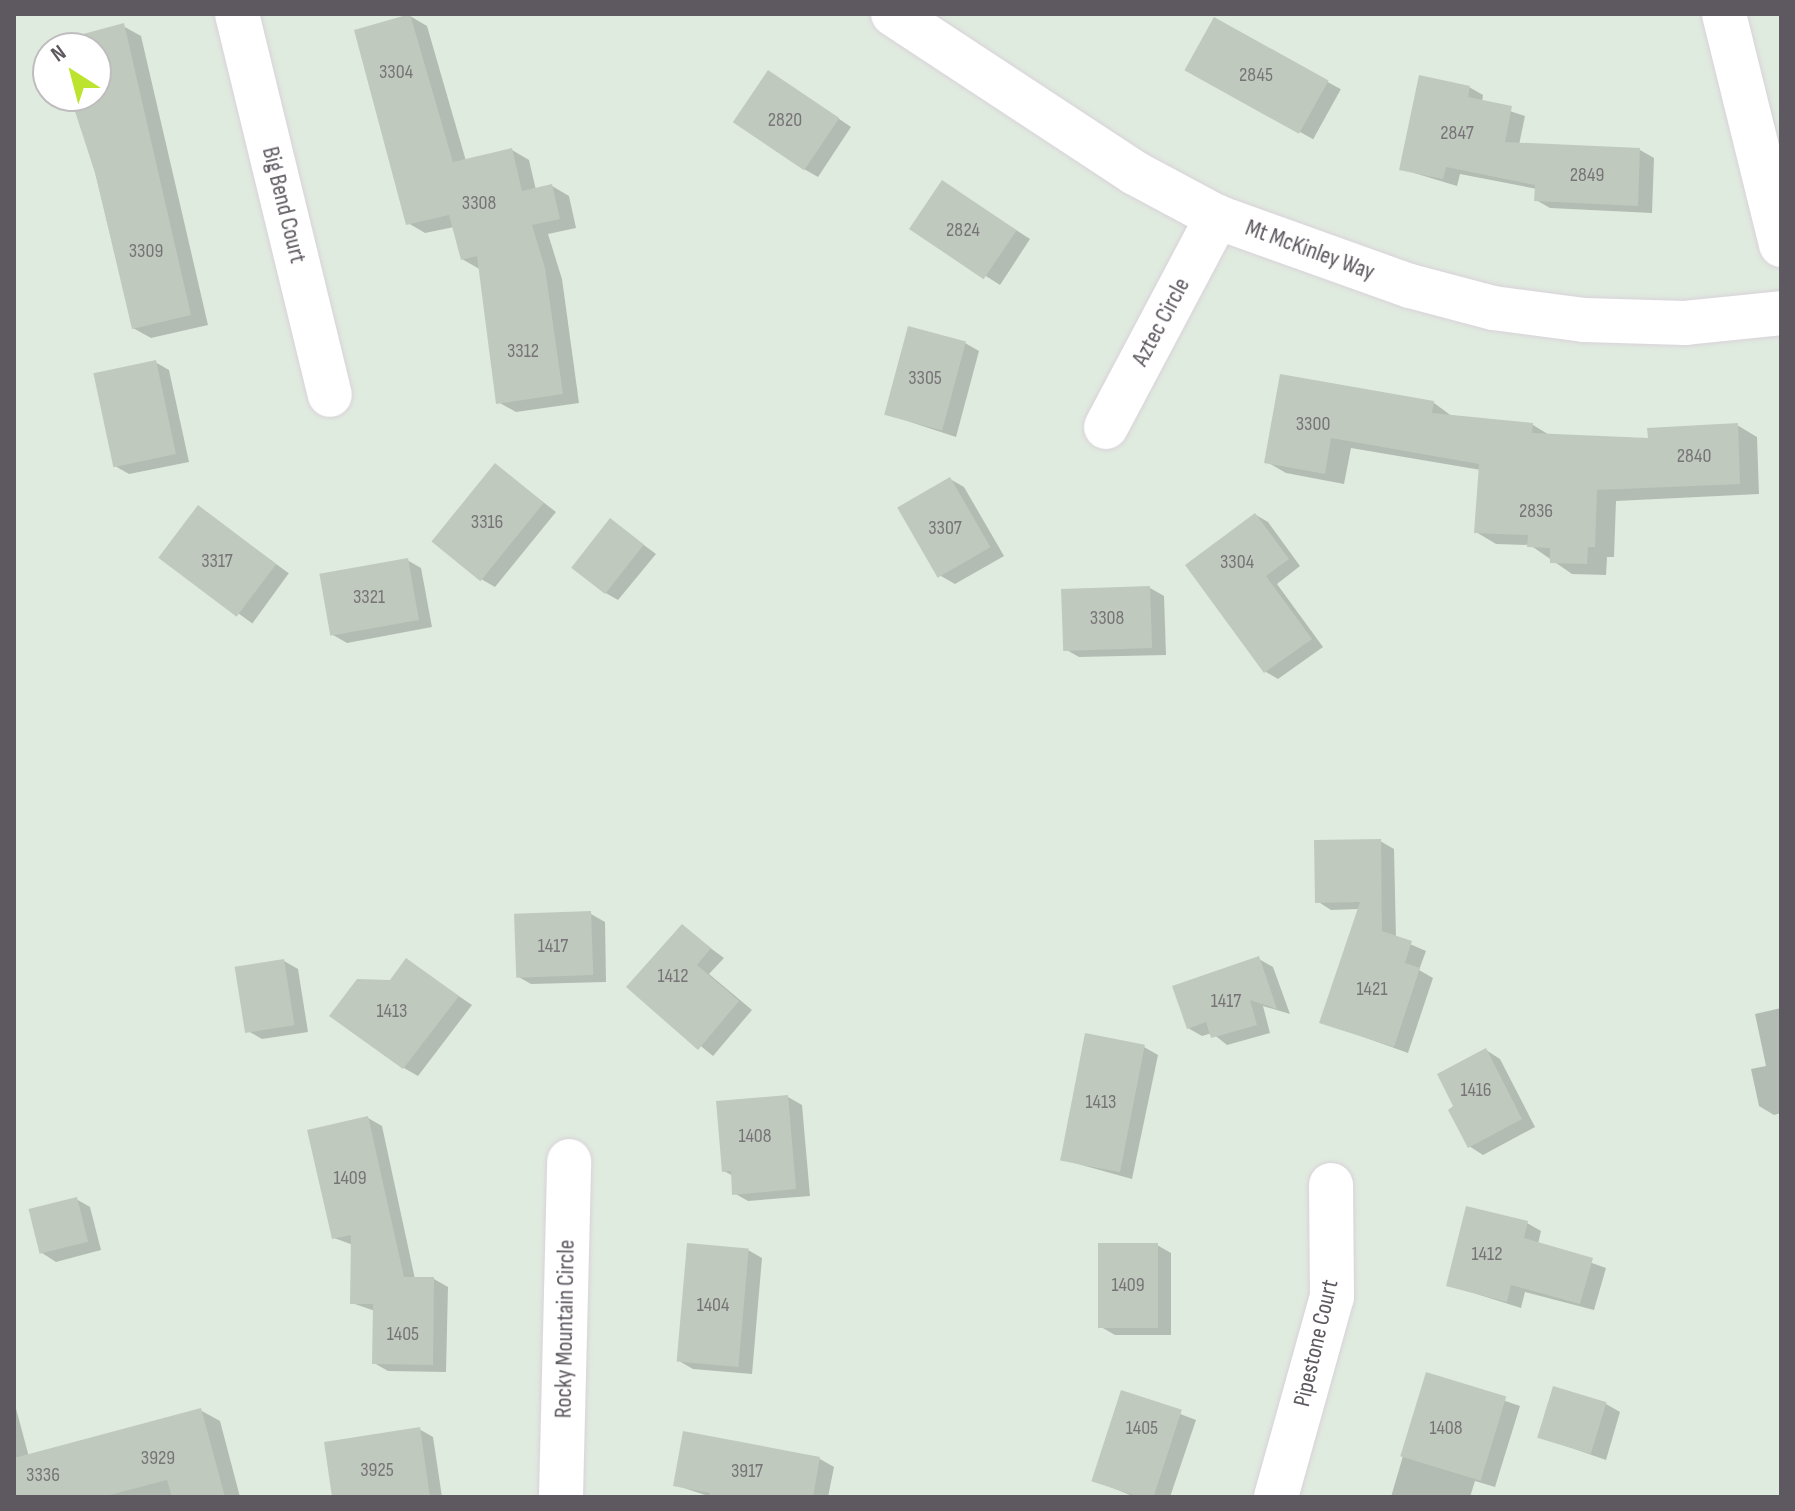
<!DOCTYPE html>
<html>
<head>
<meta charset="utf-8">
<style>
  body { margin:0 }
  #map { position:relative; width:1795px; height:1511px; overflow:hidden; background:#e0ebdf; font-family:"Sofia Sans Condensed",sans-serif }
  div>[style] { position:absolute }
  .shadow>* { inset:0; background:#0003; transform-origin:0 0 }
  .building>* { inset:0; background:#c0c9bd; transform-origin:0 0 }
  .roads { filter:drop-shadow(0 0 2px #d8d2d9) drop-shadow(0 0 2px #d8d2d9) }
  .minor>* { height:44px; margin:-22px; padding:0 22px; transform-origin:22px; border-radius:22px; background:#fff }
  span { translate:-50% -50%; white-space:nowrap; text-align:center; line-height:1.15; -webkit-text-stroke:7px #fff; paint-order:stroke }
  .number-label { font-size:20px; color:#767477 }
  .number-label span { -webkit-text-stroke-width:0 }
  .street-label { font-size:24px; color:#5e5860 }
  .frame { position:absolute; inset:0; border:16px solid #5e5860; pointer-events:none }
  .north { position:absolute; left:32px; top:32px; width:80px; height:80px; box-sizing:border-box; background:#fff; border:2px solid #bfbcbf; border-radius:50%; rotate:324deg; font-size:22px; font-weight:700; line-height:32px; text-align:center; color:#5e5860 }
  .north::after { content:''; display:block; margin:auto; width:28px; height:36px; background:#bce32d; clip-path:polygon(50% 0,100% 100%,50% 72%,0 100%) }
</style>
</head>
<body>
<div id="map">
  <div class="shadow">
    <i style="clip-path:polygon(410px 16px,427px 26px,466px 161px,512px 150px,529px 160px,536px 190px,552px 186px,569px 196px,576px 228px,548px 234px,562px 279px,579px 403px,516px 412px,498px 402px,481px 270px,462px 259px,454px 227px,425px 233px,408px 223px)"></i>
    <i style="left:1214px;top:19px;width:145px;height:57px;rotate:29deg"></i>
    <i style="clip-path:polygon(123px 26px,141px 36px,208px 325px,151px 338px,133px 328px,81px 115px,61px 105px,59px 96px,96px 96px,96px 48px,49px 45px)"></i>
    <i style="clip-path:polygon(782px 80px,851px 127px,818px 177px,804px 169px)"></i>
    <i style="clip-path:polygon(1469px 87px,1483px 95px,1482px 102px,1525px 116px,1519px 145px,1640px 150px,1654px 158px,1652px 213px,1550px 208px,1536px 200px,1537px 189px,1460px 174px,1457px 186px,1401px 169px)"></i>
    <i style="clip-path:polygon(956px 191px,1030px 239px,1000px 285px,912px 229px)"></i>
    <i style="clip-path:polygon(965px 343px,979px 351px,956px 437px,886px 414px)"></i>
    <i style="clip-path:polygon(155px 362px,169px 370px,189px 462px,129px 474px,115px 466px)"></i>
    <i style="clip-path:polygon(1282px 376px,1434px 403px,1453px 417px,1533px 425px,1551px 436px,1650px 441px,1737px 425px,1757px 437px,1759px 494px,1616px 501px,1614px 557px,1607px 557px,1606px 575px,1572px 574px,1530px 545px,1496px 544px,1476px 532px,1481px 470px,1351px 448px,1344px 484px,1286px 473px,1267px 462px)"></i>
    <i style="clip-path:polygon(495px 465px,556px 512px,495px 587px,481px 579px)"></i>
    <i style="clip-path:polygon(950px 479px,964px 487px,1004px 556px,955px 584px,941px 576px)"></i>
    <i style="left:199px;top:508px;width:111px;height:62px;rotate:36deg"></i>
    <i style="clip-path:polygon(1256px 515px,1268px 522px,1300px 566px,1277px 584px,1323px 647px,1278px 679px,1266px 672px)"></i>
    <i style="clip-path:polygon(610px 520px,656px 554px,618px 600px,604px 592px)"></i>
    <i style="clip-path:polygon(407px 560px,421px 568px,432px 627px,347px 643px,333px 635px)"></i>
    <i style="clip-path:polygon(1150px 588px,1164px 596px,1166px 655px,1079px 657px,1065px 649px)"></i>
    <i style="clip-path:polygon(1380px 841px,1394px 849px,1396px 938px,1426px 951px,1419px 970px,1433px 978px,1408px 1053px,1322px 1022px,1359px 909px,1331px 910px,1317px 901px)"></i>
    <i style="clip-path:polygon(591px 914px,605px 922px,606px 982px,531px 984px,517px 976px)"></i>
    <i style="clip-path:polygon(682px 927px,724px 958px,709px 974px,752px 1010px,713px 1056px,629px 987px)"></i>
    <i style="clip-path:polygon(1259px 959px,1273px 967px,1290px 1014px,1263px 1006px,1270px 1033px,1227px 1045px,1212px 1033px,1202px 1036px,1188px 1028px)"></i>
    <i style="clip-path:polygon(284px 961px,298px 969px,308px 1032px,262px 1039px,248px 1031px)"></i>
    <i style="clip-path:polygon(407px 961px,472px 1005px,418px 1076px,404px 1068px,391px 982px)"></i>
    <i style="clip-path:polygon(1781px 1008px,1781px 1113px,1774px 1115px,1759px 1106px,1751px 1069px,1766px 1066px,1755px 1014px)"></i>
    <i style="clip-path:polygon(1144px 1047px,1158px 1055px,1132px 1179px,1060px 1159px)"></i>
    <i style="clip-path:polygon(1486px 1050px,1500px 1059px,1535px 1127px,1483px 1155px,1469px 1146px)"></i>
    <i style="clip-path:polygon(788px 1097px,802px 1105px,810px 1196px,748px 1201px,734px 1193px,733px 1176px,724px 1171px)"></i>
    <i style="clip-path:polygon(368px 1118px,382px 1126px,415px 1279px,434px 1279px,448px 1287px,446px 1372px,388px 1371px,374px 1363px,375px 1311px,352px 1303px,353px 1245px,334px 1238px)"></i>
    <i style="clip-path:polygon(76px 1199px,90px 1207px,101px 1250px,56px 1262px,42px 1253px)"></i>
    <i style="clip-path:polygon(1527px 1223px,1541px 1231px,1538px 1244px,1606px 1268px,1594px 1310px,1525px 1292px,1521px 1308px,1448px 1285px)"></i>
    <i style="clip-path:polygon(1157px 1245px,1171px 1253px,1171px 1335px,1115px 1335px,1101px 1327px)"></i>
    <i style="clip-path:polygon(748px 1250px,762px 1258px,752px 1374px,693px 1369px,679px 1361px)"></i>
    <i style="clip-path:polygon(1427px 1374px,1520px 1406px,1495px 1487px,1475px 1481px,1470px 1497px,1391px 1497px)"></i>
    <i style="clip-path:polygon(1122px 1392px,1196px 1420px,1170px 1497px,1135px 1497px,1093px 1480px)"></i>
    <i style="clip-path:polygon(14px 1401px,29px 1457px,200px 1410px,220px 1421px,240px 1497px,14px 1497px)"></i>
    <i style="clip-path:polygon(1606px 1404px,1620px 1412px,1606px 1460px,1540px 1437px)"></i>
    <i style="clip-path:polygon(419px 1429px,433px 1437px,442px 1497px,335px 1497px)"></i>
    <i style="clip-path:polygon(820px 1459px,834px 1467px,828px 1497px,711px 1497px,675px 1485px)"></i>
  </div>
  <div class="building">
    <i style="clip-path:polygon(410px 14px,453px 162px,512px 148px,522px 191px,552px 184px,560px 219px,532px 225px,545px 268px,563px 394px,496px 404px,477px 256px,461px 260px,449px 215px,406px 225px,354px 30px)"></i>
    <i style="left:1214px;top:17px;width:131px;height:61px;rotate:29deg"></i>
    <i style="clip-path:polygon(124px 23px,191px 315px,132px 329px,96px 176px,70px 96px,96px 96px,96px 48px,59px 48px,57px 41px)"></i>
    <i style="left:768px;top:70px;width:86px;height:63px;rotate:34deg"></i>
    <i style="clip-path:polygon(1419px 75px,1470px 86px,1468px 97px,1512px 106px,1505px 142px,1640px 148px,1638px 206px,1534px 201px,1535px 185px,1446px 167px,1443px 179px,1399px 170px)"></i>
    <i style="left:942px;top:180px;width:90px;height:59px;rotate:34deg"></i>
    <i style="left:908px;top:326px;width:60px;height:92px;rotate:15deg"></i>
    <i style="left:156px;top:360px;width:96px;height:64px;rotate:78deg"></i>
    <i style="clip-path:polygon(1280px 374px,1434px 401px,1432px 413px,1533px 423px,1532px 433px,1648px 438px,1647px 428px,1738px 423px,1740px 484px,1597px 490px,1595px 547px,1588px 547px,1587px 564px,1550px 563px,1550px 548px,1527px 547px,1528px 535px,1474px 533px,1479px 464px,1331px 438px,1325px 474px,1264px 463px)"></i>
    <i style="left:495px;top:463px;width:63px;height:101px;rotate:39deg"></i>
    <i style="left:950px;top:477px;width:81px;height:61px;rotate:60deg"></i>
    <i style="left:198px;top:505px;width:98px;height:66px;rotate:37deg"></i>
    <i style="clip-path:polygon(1255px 513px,1289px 559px,1266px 576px,1312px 639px,1264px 673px,1185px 565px)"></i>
    <i style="left:610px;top:518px;width:43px;height:63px;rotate:38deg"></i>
    <i style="left:408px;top:558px;width:63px;height:90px;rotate:80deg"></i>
    <i style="left:1150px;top:586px;width:62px;height:89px;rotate:88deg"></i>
    <i style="clip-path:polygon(1381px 839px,1382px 931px,1412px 941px,1405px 963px,1420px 968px,1394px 1047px,1319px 1023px,1360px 902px,1315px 903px,1314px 840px)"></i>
    <i style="left:591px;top:911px;width:64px;height:77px;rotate:88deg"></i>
    <i style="clip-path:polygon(682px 924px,711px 948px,697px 965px,739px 1001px,698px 1050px,626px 987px)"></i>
    <i style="clip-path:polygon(1259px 956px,1277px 1009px,1250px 1000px,1257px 1025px,1211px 1038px,1206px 1022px,1187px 1029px,1172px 986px)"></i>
    <i style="clip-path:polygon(406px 958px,459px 996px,403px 1069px,329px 1016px,357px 979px,390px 980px)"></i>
    <i style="left:284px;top:959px;width:67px;height:50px;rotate:81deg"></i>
    <i style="left:1085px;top:1033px;width:61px;height:130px;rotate:11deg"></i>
    <i style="clip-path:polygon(1486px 1048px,1522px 1119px,1468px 1148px,1448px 1110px,1453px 1106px,1437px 1074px)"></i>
    <i style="clip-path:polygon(788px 1095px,796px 1189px,732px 1195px,731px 1171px,722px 1172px,716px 1101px)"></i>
    <i style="clip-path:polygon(368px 1116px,404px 1277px,434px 1277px,433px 1365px,372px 1364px,373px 1304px,350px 1304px,351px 1235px,332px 1239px,307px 1130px)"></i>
    <i style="left:77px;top:1197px;width:46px;height:50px;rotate:76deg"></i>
    <i style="clip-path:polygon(1466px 1206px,1528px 1221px,1524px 1238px,1593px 1258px,1580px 1304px,1511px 1285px,1507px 1302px,1446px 1286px)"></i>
    <i style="left:687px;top:1243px;width:62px;height:119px;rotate:5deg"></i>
    <i style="left:1098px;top:1243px;width:60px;height:85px"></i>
    <i style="left:1426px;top:1372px;width:84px;height:88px;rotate:17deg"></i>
    <i style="left:1553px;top:1386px;width:56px;height:54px;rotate:17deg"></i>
    <i style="left:1121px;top:1390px;width:64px;height:96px;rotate:18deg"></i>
    <i style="clip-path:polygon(201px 1408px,225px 1497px,172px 1497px,167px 1480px,102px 1497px,14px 1497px,14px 1458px)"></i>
    <i style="clip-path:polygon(420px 1427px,430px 1497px,332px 1497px,324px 1442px)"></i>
    <i style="clip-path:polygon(683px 1431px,820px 1457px,813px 1497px,708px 1497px,710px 1493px,673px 1486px)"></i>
  </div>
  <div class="roads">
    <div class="minor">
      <i style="left:237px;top:14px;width:392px;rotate:76.3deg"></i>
      <i style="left:893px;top:14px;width:290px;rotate:33.3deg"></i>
      <i style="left:1135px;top:173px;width:93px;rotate:28.2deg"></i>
      <i style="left:1217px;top:217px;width:205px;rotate:19.7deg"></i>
      <i style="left:1410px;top:286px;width:86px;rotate:14.8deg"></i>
      <i style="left:1493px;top:308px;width:92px;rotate:7.5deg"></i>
      <i style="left:1584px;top:320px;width:101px;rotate:1.7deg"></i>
      <i style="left:1685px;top:323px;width:97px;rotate:-5.9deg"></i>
      <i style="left:1724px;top:14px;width:238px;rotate:76.1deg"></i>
      <i style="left:1106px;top:427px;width:238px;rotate:-62.1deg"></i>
      <i style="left:561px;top:1497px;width:336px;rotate:-88.6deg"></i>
      <i style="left:1276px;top:1497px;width:208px;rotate:-74.4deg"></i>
      <i style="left:1332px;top:1297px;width:112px;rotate:-90.5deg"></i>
    </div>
  </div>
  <div class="number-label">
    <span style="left:396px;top:72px">3304</span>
    <span style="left:1256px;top:75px">2845</span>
    <span style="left:785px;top:120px">2820</span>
    <span style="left:1457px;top:133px">2847</span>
    <span style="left:1587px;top:175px">2849</span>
    <span style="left:479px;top:203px">3308</span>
    <span style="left:963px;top:230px">2824</span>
    <span style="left:146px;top:251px">3309</span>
    <span style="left:523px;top:351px">3312</span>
    <span style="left:925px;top:378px">3305</span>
    <span style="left:1313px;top:424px">3300</span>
    <span style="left:1694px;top:456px">2840</span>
    <span style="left:1536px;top:511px">2836</span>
    <span style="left:487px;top:522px">3316</span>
    <span style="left:945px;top:528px">3307</span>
    <span style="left:217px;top:561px">3317</span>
    <span style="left:1237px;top:562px">3304</span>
    <span style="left:369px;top:597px">3321</span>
    <span style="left:1107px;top:618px">3308</span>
    <span style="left:553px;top:946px">1417</span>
    <span style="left:673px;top:976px">1412</span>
    <span style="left:1372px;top:989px">1421</span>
    <span style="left:1226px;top:1001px">1417</span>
    <span style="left:392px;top:1011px">1413</span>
    <span style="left:1476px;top:1090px">1416</span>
    <span style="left:1101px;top:1102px">1413</span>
    <span style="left:755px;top:1136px">1408</span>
    <span style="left:350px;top:1178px">1409</span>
    <span style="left:1487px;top:1254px">1412</span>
    <span style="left:1128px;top:1285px">1409</span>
    <span style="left:713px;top:1305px">1404</span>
    <span style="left:403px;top:1334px">1405</span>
    <span style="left:1142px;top:1428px">1405</span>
    <span style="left:1446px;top:1428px">1408</span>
    <span style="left:158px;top:1458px">3929</span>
    <span style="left:377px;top:1470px">3925</span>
    <span style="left:747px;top:1471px">3917</span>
    <span style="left:43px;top:1475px">3336</span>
  </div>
  <div class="street-label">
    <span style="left:284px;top:205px;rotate:76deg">Big Bend Court</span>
    <span style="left:1310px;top:250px;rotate:20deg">Mt McKinley Way</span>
    <span style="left:1161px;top:322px;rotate:-62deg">Aztec Circle</span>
    <span style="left:565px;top:1329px;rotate:-89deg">Rocky Mountain Circle</span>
    <span style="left:1316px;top:1343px;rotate:-77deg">Pipestone Court</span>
  </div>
  <div class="frame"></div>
  <div class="north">N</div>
</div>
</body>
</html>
